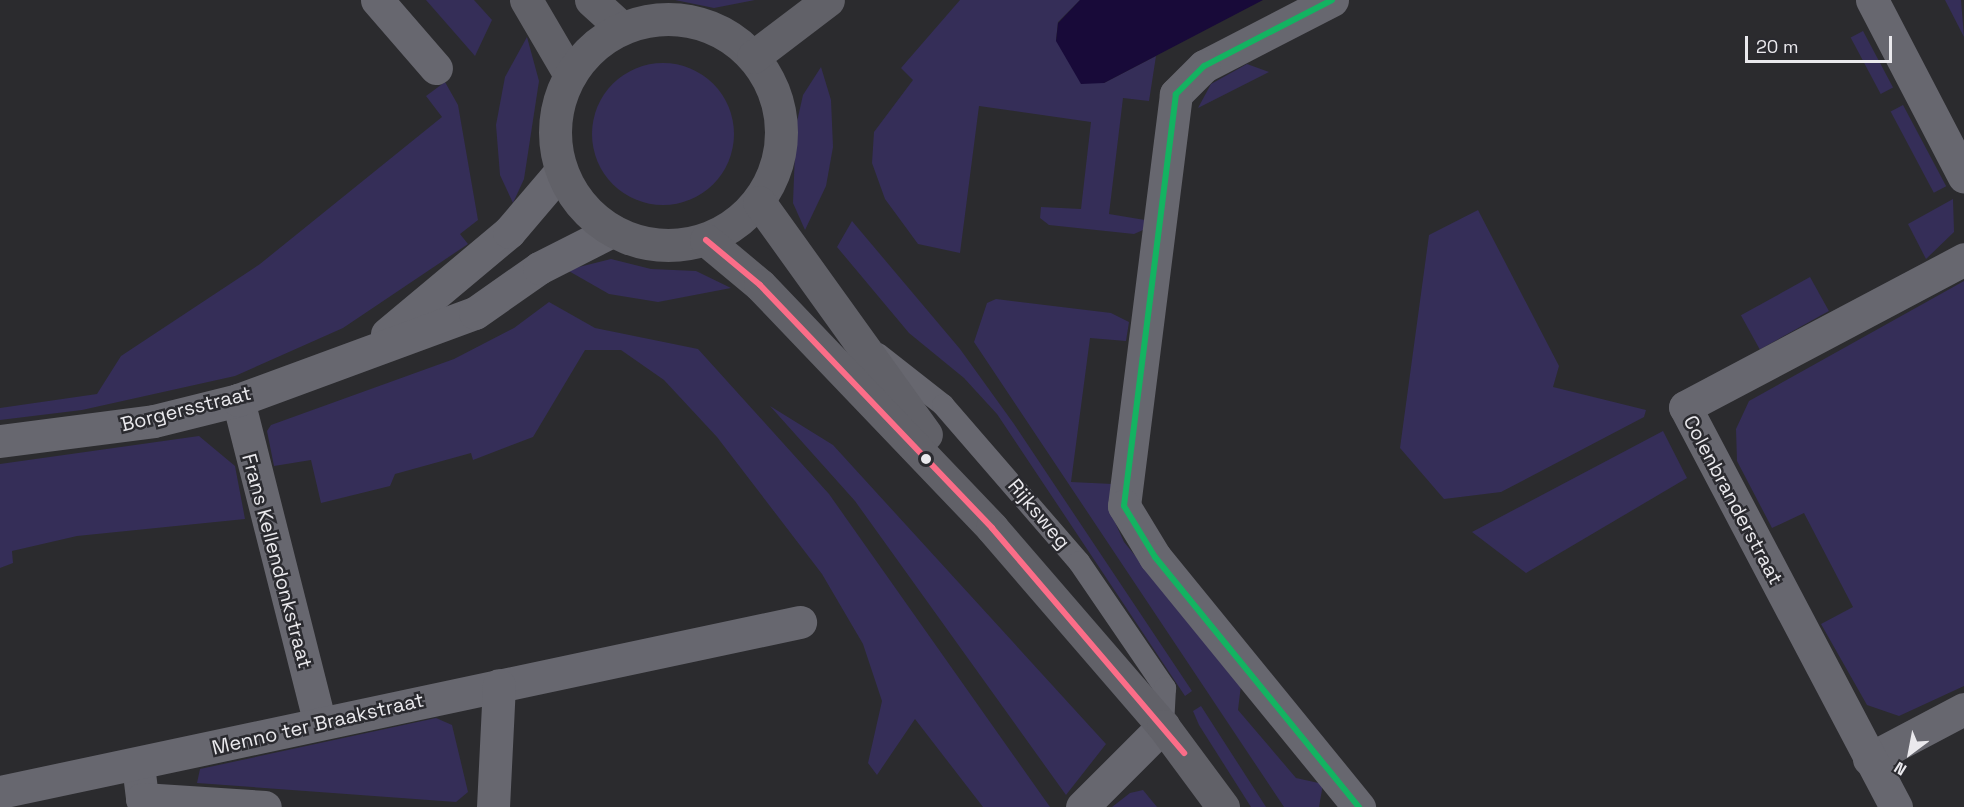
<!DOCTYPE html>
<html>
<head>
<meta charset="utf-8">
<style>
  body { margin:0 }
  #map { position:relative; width:1964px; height:807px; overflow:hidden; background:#2b2b2e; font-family:"Space Grotesk",sans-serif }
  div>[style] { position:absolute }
  .green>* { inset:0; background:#352e58; transform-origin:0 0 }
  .round { border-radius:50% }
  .water>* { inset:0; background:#180a39 }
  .lane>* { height:22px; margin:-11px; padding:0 11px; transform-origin:11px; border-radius:11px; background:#67676f }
  .street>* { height:33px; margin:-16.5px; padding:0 16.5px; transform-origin:16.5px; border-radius:16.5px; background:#67676f }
  .secondary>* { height:33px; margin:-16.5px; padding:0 16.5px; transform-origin:16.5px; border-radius:16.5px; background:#616168 }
  .secondary>.ring { margin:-16.5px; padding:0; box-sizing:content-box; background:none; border:33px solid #616168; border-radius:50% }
  .bus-1>* { height:6px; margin:-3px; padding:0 3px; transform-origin:3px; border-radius:3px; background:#13b361 }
  .bus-2>* { height:6px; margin:-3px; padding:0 3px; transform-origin:3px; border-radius:3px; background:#fb6d88 }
  .dots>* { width:16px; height:16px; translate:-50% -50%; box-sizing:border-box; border:3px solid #2a2a2f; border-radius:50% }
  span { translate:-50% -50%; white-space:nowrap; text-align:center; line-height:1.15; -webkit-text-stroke:5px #2a2a2f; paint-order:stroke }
  .street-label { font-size:20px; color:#eae9ed }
  .north { position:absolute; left:1880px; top:723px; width:60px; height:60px; -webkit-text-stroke:4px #2a2a2f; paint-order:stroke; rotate:212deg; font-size:16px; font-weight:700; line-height:24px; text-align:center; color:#eae9ed }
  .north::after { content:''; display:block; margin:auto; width:21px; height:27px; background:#eae9ed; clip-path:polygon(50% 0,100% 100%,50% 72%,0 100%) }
  .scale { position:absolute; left:1745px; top:36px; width:147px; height:27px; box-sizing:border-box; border:3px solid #eae9ed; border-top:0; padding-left:8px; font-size:18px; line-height:21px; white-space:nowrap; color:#eae9ed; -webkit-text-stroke:4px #2a2a2f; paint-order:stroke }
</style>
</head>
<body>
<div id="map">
  <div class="green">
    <i style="clip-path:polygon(426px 0,474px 0,492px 20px,475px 56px)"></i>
    <i style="clip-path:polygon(675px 0,755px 0,714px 8px)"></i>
    <i style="clip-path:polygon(960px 0,1080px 0,1058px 22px,1056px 40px,1104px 83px,1156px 56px,1149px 101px,1123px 98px,1109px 214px,1145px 220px,1143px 230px,1134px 234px,1049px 225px,1040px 218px,1041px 207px,1081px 209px,1091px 122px,979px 106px,960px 253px,918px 244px,885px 199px,872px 163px,874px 132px,913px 80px,901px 68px)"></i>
    <i style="clip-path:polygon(1945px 0,1961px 0,1964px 37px)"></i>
    <i style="left:1863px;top:31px;width:64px;height:14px;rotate:62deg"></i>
    <i style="clip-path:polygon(527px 37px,539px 81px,524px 179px,513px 203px,500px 175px,496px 125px,505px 77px)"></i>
    <i class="round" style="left:592px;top:63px;width:142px;height:142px"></i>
    <i style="clip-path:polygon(1247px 64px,1269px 72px,1198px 108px,1211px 84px)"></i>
    <i style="clip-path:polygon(821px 67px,831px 100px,833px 147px,826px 186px,805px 230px,793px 203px,796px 126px,803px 95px)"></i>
    <i style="clip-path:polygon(445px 82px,458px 105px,478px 220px,460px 234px,468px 244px,343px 328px,235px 376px,82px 410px,0 420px,0 408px,97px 394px,121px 356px,260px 264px,442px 117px,426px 96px)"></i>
    <i style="left:1903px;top:105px;width:92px;height:14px;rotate:62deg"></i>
    <i style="clip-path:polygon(1953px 199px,1954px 232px,1926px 259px,1908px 224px)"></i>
    <i style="clip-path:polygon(1478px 210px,1559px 366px,1553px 387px,1646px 410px,1644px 417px,1501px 492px,1444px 499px,1400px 448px,1429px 235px)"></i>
    <i style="clip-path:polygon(852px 221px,960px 349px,1014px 424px,1192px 691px,1185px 696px,997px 414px,964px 378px,909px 333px,837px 247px)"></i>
    <i style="clip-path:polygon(611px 259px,651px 269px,696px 271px,731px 288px,658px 302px,609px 294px,567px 270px)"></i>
    <i style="left:1810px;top:277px;width:39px;height:79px;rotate:61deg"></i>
    <i style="clip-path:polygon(1964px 281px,1964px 686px,1899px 716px,1867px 705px,1821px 624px,1853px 607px,1804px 513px,1772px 528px,1737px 461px,1736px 429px,1749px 401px)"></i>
    <i style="clip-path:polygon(996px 299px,1111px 313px,1129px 322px,1126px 341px,1090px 338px,1071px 482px,1113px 484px,1114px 520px,1124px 542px,1241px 685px,1238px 710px,1296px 778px,1323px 784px,1319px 807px,1284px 807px,974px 342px,987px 303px)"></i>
    <i style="clip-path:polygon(549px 302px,595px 328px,698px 349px,829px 494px,1050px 807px,983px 807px,915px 719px,877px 775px,868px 763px,882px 701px,863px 644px,822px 574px,717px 437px,664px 380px,621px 350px,585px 350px,533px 437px,473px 460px,471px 453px,395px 474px,390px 486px,321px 503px,311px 460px,274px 466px,267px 431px,271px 425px,454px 359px,514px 328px)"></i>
    <i style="clip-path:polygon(770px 406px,833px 445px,1106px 744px,1066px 795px,855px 501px)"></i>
    <i style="clip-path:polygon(1663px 431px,1687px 478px,1526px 573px,1472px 532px)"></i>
    <i style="clip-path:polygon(199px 436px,235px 466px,245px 519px,77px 536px,12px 551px,13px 563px,0 568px,0 464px)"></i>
    <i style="clip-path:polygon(1201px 706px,1266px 807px,1251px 807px,1199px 725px,1193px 711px)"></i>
    <i style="clip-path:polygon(436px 718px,452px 725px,468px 792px,456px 802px,197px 783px,200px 769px)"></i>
    <i style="clip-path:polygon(1143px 790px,1157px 807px,1112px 807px,1130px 793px)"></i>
  </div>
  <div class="water">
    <i style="clip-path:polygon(1080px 0,1263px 0,1104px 83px,1081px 84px,1056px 41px,1058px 23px)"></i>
  </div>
  <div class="lane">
    <i style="left:878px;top:354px;width:83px;rotate:38.1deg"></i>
    <i style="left:943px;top:405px;width:208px;rotate:49.1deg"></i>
    <i style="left:1079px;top:562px;width:153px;rotate:55.7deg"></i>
    <i style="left:1165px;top:688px;width:38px;rotate:93deg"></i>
  </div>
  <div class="street">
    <i style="left:377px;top:0;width:90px;rotate:49.1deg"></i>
    <i style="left:1332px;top:0;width:144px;rotate:152.7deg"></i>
    <i style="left:1204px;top:66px;width:40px;rotate:135deg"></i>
    <i style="left:1176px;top:94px;width:415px;rotate:97.2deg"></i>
    <i style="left:1124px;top:506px;width:60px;rotate:58.7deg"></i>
    <i style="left:1155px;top:557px;width:323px;rotate:50.8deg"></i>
    <i style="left:1872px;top:0;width:199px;rotate:62.5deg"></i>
    <i style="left:387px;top:334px;width:159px;rotate:-39.9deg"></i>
    <i style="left:509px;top:232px;width:80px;rotate:-49.6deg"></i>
    <i style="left:238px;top:400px;width:331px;rotate:75.8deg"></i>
    <i style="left:0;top:441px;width:155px;rotate:-7.4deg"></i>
    <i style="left:154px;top:421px;width:87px;rotate:-14deg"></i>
    <i style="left:238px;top:400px;width:252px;rotate:-20.2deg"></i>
    <i style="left:475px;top:313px;width:78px;rotate:-35.1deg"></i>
    <i style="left:539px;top:268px;width:82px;rotate:-26.9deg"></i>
    <i style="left:1869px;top:759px;width:107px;rotate:-27.8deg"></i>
    <i style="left:138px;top:765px;width:34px;rotate:83deg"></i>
    <i style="left:142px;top:799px;width:123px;rotate:3.7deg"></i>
    <i style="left:0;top:792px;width:818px;rotate:-12deg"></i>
    <i style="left:493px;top:807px;width:122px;rotate:-87.2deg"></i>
    <i style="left:1082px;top:807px;width:115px;rotate:-45deg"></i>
    <i style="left:1896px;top:807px;width:452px;rotate:-117.8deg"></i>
    <i style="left:1685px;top:407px;width:316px;rotate:-27.9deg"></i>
  </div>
  <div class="secondary">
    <i style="left:526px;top:0;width:87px;rotate:59.6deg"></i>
    <i style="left:591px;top:0;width:42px;rotate:42.1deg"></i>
    <i class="ring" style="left:555px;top:19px;width:193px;height:193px"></i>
    <i style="left:753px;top:57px;width:94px;rotate:-37.2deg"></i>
    <i style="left:759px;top:202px;width:286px;rotate:54.3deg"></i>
    <i style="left:706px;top:240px;width:70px;rotate:39.8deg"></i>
    <i style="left:760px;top:285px;width:336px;rotate:46.3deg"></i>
    <i style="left:992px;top:528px;width:262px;rotate:49.2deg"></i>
    <i style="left:1163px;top:726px;width:101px;rotate:53.5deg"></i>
  </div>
  <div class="bus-1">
    <i style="left:1332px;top:0;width:144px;rotate:152.7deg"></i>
    <i style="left:1204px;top:66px;width:40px;rotate:135deg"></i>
    <i style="left:1176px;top:94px;width:415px;rotate:97.2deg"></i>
    <i style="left:1124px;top:506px;width:60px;rotate:58.7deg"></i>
    <i style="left:1155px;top:557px;width:323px;rotate:50.8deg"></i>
  </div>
  <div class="bus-2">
    <i style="left:706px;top:240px;width:70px;rotate:39.8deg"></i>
    <i style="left:760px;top:285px;width:336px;rotate:46.3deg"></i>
    <i style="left:992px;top:528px;width:296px;rotate:49.5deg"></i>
  </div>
  <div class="dots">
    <i style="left:926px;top:459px;background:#eae9ed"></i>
  </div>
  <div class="street-label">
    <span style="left:186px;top:409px;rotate:-14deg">Borgersstraat</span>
    <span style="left:1733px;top:500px;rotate:62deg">Colenbranderstraat</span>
    <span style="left:1039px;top:514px;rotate:50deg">Rijksweg</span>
    <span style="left:277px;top:561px;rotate:75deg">Frans Kellendonkstraat</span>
    <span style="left:318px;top:724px;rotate:-13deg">Menno ter Braakstraat</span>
  </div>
  <div class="north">N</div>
  <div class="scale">20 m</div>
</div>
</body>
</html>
